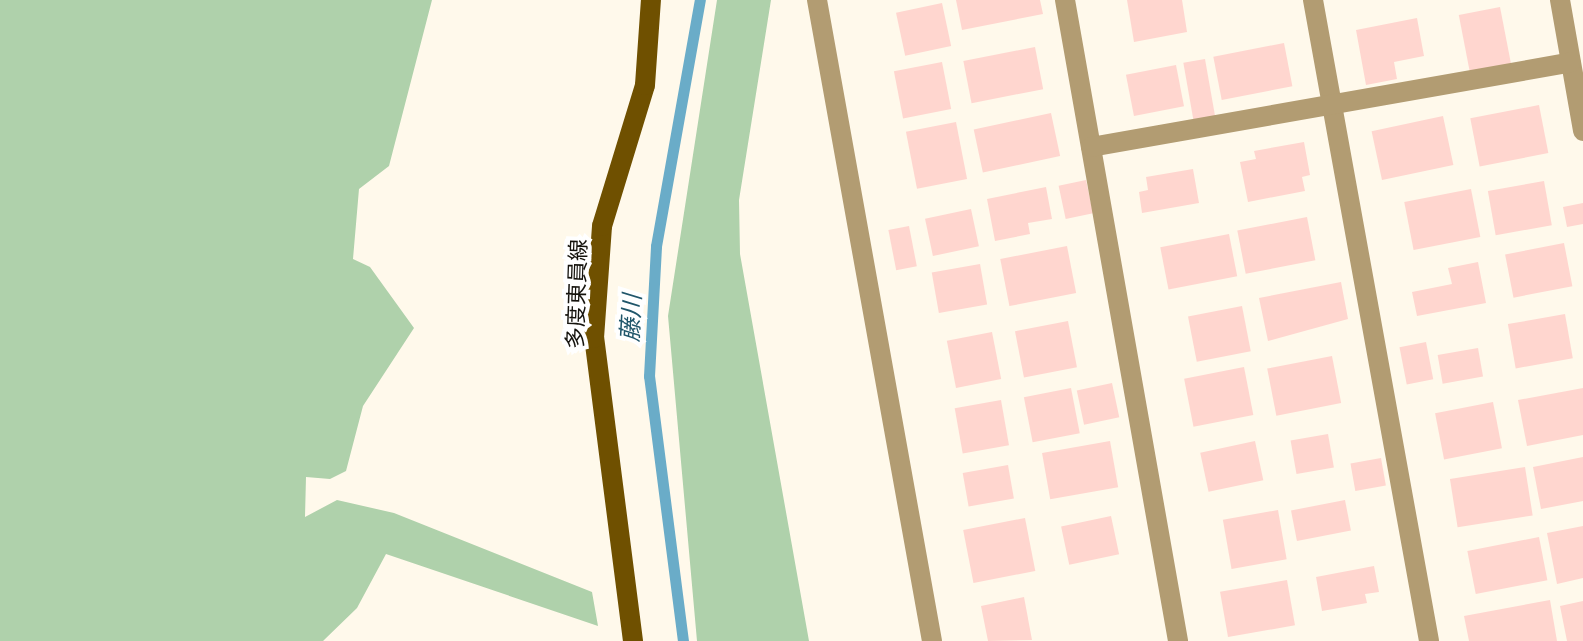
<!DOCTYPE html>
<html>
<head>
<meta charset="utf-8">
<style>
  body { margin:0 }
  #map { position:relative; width:1583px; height:641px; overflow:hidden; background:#fff9eb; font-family:Lato,"Noto Sans JP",sans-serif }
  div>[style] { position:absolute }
  .green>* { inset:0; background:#afd1ab }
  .stream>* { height:11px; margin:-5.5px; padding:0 5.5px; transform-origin:5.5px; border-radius:5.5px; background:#6aacc8 }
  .building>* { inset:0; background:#ffd6cf; transform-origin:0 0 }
  .minor>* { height:20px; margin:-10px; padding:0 10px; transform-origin:10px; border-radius:10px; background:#b29c72 }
  .major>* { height:20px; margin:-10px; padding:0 10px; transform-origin:10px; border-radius:10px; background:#6f5000 }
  span { translate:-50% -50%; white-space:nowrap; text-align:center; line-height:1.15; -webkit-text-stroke:8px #fff; paint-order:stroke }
  .street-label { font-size:22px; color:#15130d }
  .water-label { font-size:24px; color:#20566a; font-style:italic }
</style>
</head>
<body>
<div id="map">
  <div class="green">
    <i style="clip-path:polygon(0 0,432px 0,389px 166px,359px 189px,353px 259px,370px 267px,414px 328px,363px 406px,346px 471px,330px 479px,306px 477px,305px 517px,337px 500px,394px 513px,592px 592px,598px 626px,386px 554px,357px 608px,323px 641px,0 641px)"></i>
    <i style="clip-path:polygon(717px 0,771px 0,739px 200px,740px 254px,809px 641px,697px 641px,668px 316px)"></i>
  </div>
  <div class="stream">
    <i style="left:683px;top:641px;width:267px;rotate:-97.3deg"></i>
    <i style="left:649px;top:376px;width:130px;rotate:-86.9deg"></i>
    <i style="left:656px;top:246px;width:250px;rotate:-79.9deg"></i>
  </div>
  <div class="building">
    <i style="clip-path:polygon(956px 0,1040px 0,1043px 14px,962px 30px)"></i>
    <i style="clip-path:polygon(1127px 0,1182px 0,1187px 32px,1134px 42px)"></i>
    <i style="left:942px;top:3px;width:44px;height:47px;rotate:78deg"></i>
    <i style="left:1500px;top:7px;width:60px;height:42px;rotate:79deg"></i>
    <i style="clip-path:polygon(1417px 18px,1424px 56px,1394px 62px,1397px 79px,1366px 85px,1356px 30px)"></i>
    <i style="left:1284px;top:43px;width:44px;height:72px;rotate:79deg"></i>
    <i style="left:1035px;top:47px;width:43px;height:73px;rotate:79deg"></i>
    <i style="left:1205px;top:59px;width:61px;height:22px;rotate:80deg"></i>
    <i style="left:942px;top:62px;width:48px;height:49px;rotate:79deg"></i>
    <i style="left:1176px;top:65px;width:42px;height:51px;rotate:79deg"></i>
    <i style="left:1539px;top:105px;width:49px;height:70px;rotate:79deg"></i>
    <i style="left:1051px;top:113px;width:44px;height:79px;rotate:78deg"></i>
    <i style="left:1443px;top:116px;width:50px;height:73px;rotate:78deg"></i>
    <i style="left:956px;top:122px;width:58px;height:51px;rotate:79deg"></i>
    <i style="clip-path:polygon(1304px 142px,1310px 175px,1302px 177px,1305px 191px,1248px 202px,1240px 162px,1256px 159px,1254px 151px)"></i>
    <i style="clip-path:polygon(1193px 169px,1199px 203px,1142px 213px,1139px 192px,1148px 190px,1146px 177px)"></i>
    <i style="left:1086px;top:180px;width:34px;height:28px;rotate:78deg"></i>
    <i style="left:1544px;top:181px;width:45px;height:57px;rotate:80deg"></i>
    <i style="clip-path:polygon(1046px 187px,1052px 219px,1028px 223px,1030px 234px,995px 241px,987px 199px)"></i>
    <i style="left:1471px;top:189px;width:49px;height:68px;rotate:79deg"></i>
    <i style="clip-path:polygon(1583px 203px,1583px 224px,1567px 227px,1563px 207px)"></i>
    <i style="left:971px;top:209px;width:38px;height:47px;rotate:78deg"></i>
    <i style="left:1307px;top:217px;width:44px;height:71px;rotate:79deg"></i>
    <i style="left:909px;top:226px;width:41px;height:21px;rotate:79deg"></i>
    <i style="left:1229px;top:234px;width:43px;height:70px;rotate:79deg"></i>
    <i style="left:1564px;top:243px;width:44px;height:60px;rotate:79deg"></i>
    <i style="left:1067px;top:246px;width:48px;height:68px;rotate:79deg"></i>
    <i style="clip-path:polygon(1478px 262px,1486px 303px,1417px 316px,1412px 292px,1452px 284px,1448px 268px)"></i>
    <i style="left:980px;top:264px;width:41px;height:49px;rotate:80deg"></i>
    <i style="clip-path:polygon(1341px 282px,1348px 319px,1268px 341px,1259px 298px)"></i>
    <i style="left:1242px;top:306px;width:46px;height:55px;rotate:79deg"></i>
    <i style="left:1565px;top:314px;width:45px;height:58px;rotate:80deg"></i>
    <i style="left:1068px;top:321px;width:47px;height:54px;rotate:79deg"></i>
    <i style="left:992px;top:332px;width:48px;height:46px;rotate:79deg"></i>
    <i style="left:1426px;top:342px;width:38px;height:27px;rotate:79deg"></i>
    <i style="left:1478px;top:348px;width:29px;height:41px;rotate:80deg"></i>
    <i style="left:1332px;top:356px;width:48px;height:66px;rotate:79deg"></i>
    <i style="left:1244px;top:367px;width:49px;height:61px;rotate:79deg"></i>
    <i style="left:1112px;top:383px;width:35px;height:36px;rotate:78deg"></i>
    <i style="left:1071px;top:388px;width:46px;height:48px;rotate:79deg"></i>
    <i style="clip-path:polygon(1583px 388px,1583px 435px,1527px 446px,1518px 400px)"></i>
    <i style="left:1001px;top:400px;width:46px;height:47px;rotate:80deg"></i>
    <i style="left:1493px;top:402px;width:47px;height:59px;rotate:79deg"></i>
    <i style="left:1328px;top:434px;width:34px;height:38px;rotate:80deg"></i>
    <i style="left:1110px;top:441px;width:47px;height:69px;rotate:80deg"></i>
    <i style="left:1255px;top:441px;width:40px;height:56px;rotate:78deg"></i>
    <i style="clip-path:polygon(1583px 457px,1583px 501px,1541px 509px,1533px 467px)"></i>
    <i style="left:1381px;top:458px;width:28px;height:31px;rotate:80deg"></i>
    <i style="left:1008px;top:465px;width:34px;height:46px;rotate:80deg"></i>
    <i style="left:1525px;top:467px;width:49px;height:76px;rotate:81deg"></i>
    <i style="left:1345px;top:500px;width:31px;height:55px;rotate:79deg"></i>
    <i style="left:1278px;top:510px;width:50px;height:56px;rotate:80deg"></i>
    <i style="left:1111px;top:516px;width:39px;height:51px;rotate:78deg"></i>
    <i style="left:1025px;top:518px;width:54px;height:63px;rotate:79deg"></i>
    <i style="clip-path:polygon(1583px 526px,1583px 578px,1557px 584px,1547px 533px)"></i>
    <i style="left:1539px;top:537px;width:44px;height:73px;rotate:79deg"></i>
    <i style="clip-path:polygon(1374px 566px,1379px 592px,1365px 594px,1367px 603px,1322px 611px,1316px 577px)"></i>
    <i style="left:1287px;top:580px;width:46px;height:68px;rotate:80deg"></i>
    <i style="clip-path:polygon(1024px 597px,1032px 640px,988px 641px,981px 606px)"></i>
    <i style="clip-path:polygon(1550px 600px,1557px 641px,1469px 641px,1464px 616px)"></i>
    <i style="clip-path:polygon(1583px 601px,1583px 641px,1567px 641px,1560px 606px)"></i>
  </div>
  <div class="minor">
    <i style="left:817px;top:0;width:651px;rotate:79.83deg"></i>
    <i style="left:1065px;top:0;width:651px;rotate:80deg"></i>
    <i style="left:1313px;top:0;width:651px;rotate:79.74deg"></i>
    <i style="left:1560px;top:0;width:133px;rotate:80deg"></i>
    <i style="left:1091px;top:147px;width:487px;rotate:-10deg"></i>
  </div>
  <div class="major">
    <i style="left:633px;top:641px;width:305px;rotate:-97.3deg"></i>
    <i style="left:594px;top:338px;width:112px;rotate:-85.9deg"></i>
    <i style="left:602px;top:226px;width:147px;rotate:-73deg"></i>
    <i style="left:645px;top:85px;width:85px;rotate:-86deg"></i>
  </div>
  <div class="street-label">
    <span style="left:576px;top:294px;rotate:-88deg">多度東員線</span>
  </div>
  <div class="water-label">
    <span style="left:630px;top:318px;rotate:-87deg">藤川</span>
  </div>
</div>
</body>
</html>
